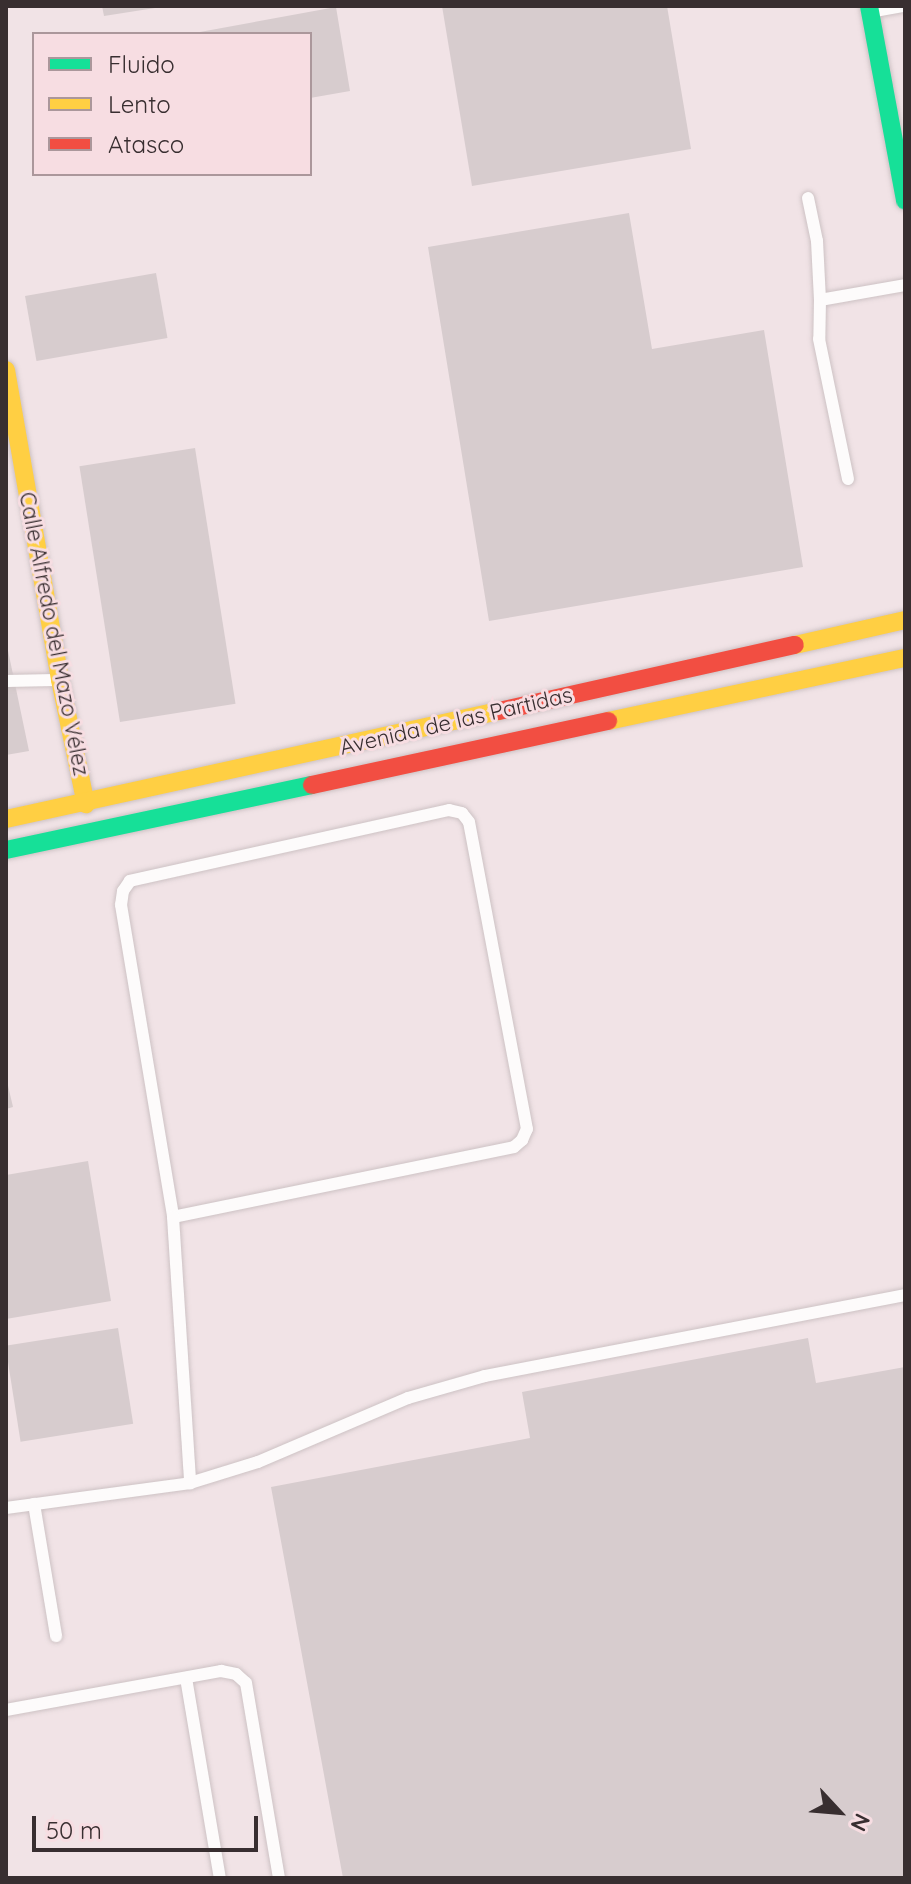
<!DOCTYPE html>
<html>
<head>
<meta charset="utf-8">
<style>
  body { margin:0 }
  #map { position:relative; width:911px; height:1884px; overflow:hidden; background:#f1e3e6; font-family:Quicksand,sans-serif }
  div>[style] { position:absolute }
  .building>* { inset:0; background:#d7ccce; transform-origin:0 0 }
  .roads { filter:drop-shadow(0 0 2px #cdc2c4) drop-shadow(0 0 2px #cdc2c4) }
  .lane>* { height:12px; margin:-6px; padding:0 6px; transform-origin:6px; border-radius:6px; background:#fdfbfb }
  .fast>* { height:18px; margin:-9px; padding:0 9px; transform-origin:9px; border-radius:9px; background:#16e098 }
  .slow>* { height:18px; margin:-9px; padding:0 9px; transform-origin:9px; border-radius:9px; background:#ffcf43 }
  .jam>* { height:18px; margin:-9px; padding:0 9px; transform-origin:9px; border-radius:9px; background:#f24e42 }
  span { translate:-50% -50%; white-space:nowrap; text-align:center; line-height:1.15; -webkit-text-stroke:6px #f7dde2; paint-order:stroke }
  .street-label { font-size:22px; color:#382e30 }
  .frame { position:absolute; inset:0; border:8px solid #382e30; pointer-events:none }
  .legend { position:absolute; left:32px; top:32px; width:280px; height:144px; box-sizing:border-box; background:#f7dde2; border:2px solid #ab979b; margin:0; padding:10px 14px; list-style:none; font-size:24px; color:#382e30 }
  .legend li { display:flex; align-items:center; gap:16px; height:40px }
  .legend b { width:40px; border:2px solid #ab979b }
  .north { position:absolute; left:799px; top:1772px; width:80px; height:80px; -webkit-text-stroke:6px #f7dde2; paint-order:stroke; rotate:116deg; font-size:22px; font-weight:700; line-height:32px; text-align:center; color:#382e30 }
  .north::after { content:''; display:block; margin:auto; width:28px; height:36px; background:#382e30; clip-path:polygon(50% 0,100% 100%,50% 72%,0 100%) }
  .scale { position:absolute; left:32px; top:1816px; width:226px; height:36px; box-sizing:border-box; border:4px solid #382e30; border-top:0; padding-left:10px; font-size:24px; line-height:28px; white-space:nowrap; color:#382e30; -webkit-text-stroke:6px #f7dde2; paint-order:stroke }
</style>
</head>
<body>
<div id="map">
  <div class="building">
    <i style="clip-path:polygon(102px 6px,155px 6px,155px 8px,104px 16px)"></i>
    <i style="clip-path:polygon(442px 6px,667px 6px,691px 149px,472px 186px)"></i>
    <i style="clip-path:polygon(336px 7px,350px 91px,310px 98px,310px 34px,189px 34px)"></i>
    <i style="clip-path:polygon(629px 213px,652px 349px,764px 330px,803px 567px,489px 621px,428px 247px)"></i>
    <i style="left:156px;top:273px;width:66px;height:133px;rotate:80deg"></i>
    <i style="left:195px;top:448px;width:259px;height:117px;rotate:81deg"></i>
    <i style="clip-path:polygon(6px 641px,29px 751px,6px 755px)"></i>
    <i style="clip-path:polygon(6px 1077px,13px 1107px,6px 1109px)"></i>
    <i style="clip-path:polygon(88px 1161px,111px 1301px,6px 1319px,6px 1175px)"></i>
    <i style="left:118px;top:1328px;width:97px;height:114px;rotate:81deg"></i>
    <i style="clip-path:polygon(808px 1338px,816px 1383px,905px 1367px,905px 1878px,343px 1878px,271px 1487px,530px 1438px,522px 1392px)"></i>
  </div>
  <div class="roads">
    <div class="lane">
      <i style="left:875px;top:11px;width:29px;rotate:-10deg"></i>
      <i style="left:808px;top:198px;width:44px;rotate:78.2deg"></i>
      <i style="left:817px;top:241px;width:59px;rotate:87.1deg"></i>
      <i style="left:820px;top:300px;width:86px;rotate:-10deg"></i>
      <i style="left:820px;top:300px;width:39px;rotate:91deg"></i>
      <i style="left:819px;top:339px;width:143px;rotate:78.3deg"></i>
      <i style="left:6px;top:681px;width:49px;rotate:-1.2deg"></i>
      <i style="left:173px;top:1217px;width:348px;rotate:-11.6deg"></i>
      <i style="left:514px;top:1147px;width:11px;rotate:-41deg"></i>
      <i style="left:522px;top:1140px;width:12px;rotate:-66deg"></i>
      <i style="left:527px;top:1129px;width:312px;rotate:-100.7deg"></i>
      <i style="left:469px;top:822px;width:11px;rotate:-128deg"></i>
      <i style="left:462px;top:813px;width:13px;rotate:-167deg"></i>
      <i style="left:449px;top:810px;width:327px;rotate:167.5deg"></i>
      <i style="left:130px;top:881px;width:12px;rotate:125deg"></i>
      <i style="left:123px;top:891px;width:14px;rotate:98deg"></i>
      <i style="left:121px;top:905px;width:316px;rotate:80.5deg"></i>
      <i style="left:173px;top:1217px;width:267px;rotate:86.3deg"></i>
      <i style="left:34px;top:1504px;width:134px;rotate:80.5deg"></i>
      <i style="left:6px;top:1508px;width:186px;rotate:-7.7deg"></i>
      <i style="left:190px;top:1483px;width:71px;rotate:-17.2deg"></i>
      <i style="left:258px;top:1462px;width:163px;rotate:-23.1deg"></i>
      <i style="left:408px;top:1398px;width:80px;rotate:-15.9deg"></i>
      <i style="left:485px;top:1376px;width:428px;rotate:-10.9deg"></i>
      <i style="left:186px;top:1678px;width:203px;rotate:80.4deg"></i>
      <i style="left:6px;top:1710px;width:219px;rotate:-10.3deg"></i>
      <i style="left:221px;top:1671px;width:15px;rotate:11deg"></i>
      <i style="left:236px;top:1674px;width:13px;rotate:42deg"></i>
      <i style="left:246px;top:1683px;width:198px;rotate:80.4deg"></i>
    </div>
    <div class="fast">
      <i style="left:869px;top:6px;width:198px;rotate:79.5deg"></i>
      <i style="left:6px;top:850px;width:313px;rotate:-12deg"></i>
    </div>
    <div class="slow">
      <i style="left:6px;top:370px;width:315px;rotate:80.1deg"></i>
      <i style="left:60px;top:680px;width:127px;rotate:78.2deg"></i>
      <i style="left:795px;top:645px;width:113px;rotate:-12.8deg"></i>
      <i style="left:608px;top:721px;width:304px;rotate:-12deg"></i>
      <i style="left:6px;top:819px;width:505px;rotate:-12.36deg"></i>
    </div>
    <div class="jam">
      <i style="left:499px;top:711px;width:303px;rotate:-12.6deg"></i>
      <i style="left:312px;top:785px;width:303px;rotate:-12.2deg"></i>
    </div>
  </div>
  <div class="street-label">
    <span style="left:54px;top:634px;rotate:79deg">Calle Alfredo del Mazo Vélez</span>
    <span style="left:456px;top:721px;rotate:-13deg">Avenida de las Partidas</span>
  </div>
  <div class="frame"></div>
  <ul class="legend">
  <li><b style="height:10px;background:#16e098"></b>Fluido</li>
  <li><b style="height:10px;background:#ffcf43"></b>Lento</li>
  <li><b style="height:10px;background:#f24e42"></b>Atasco</li>
  </ul>
  <div class="north">N</div>
  <div class="scale">50 m</div>
</div>
</body>
</html>
